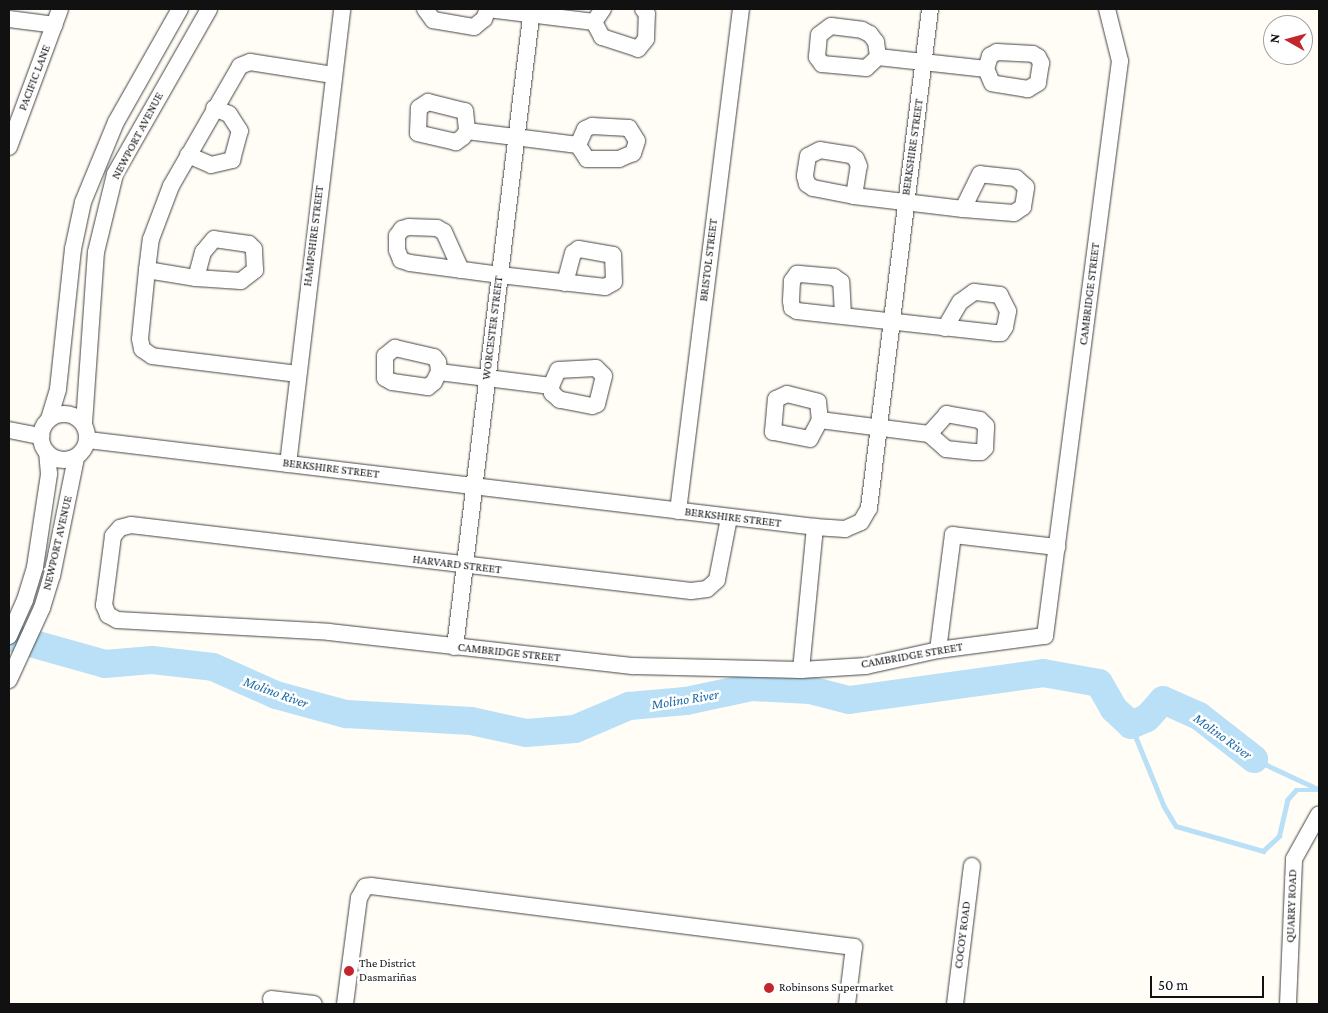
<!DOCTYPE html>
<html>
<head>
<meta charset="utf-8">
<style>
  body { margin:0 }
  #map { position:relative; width:1328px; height:1013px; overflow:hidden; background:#fffdf5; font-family:"Crimson Pro",serif }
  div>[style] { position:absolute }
  .stream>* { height:4.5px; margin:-2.25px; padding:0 2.25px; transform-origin:2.25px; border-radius:2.25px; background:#b9e0f7 }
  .river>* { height:28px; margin:-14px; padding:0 14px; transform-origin:14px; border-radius:14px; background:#b9e0f7 }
  .roads { filter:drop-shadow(0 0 1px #444) drop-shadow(0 0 1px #444) }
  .minor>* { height:16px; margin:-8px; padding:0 8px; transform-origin:8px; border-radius:8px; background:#fff }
  .minor>.ring { margin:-8px; padding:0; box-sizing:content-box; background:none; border:16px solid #fff; border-radius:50% }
  .dots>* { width:14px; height:14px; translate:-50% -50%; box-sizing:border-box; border:2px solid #fff; border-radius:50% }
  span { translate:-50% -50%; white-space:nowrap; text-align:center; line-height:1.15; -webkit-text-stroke:5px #fff; paint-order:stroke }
  .street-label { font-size:12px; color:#111 }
  .poi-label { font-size:12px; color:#111 }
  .left { translate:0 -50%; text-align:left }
  .water-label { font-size:14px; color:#1768a6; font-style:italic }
  .frame { position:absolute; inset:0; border:10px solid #111; pointer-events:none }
  .north { position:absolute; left:1263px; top:15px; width:50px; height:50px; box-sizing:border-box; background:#fff; border:1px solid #a0a0a0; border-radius:50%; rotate:277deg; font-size:14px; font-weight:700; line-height:20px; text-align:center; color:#111 }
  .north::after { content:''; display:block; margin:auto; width:18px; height:22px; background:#c4262e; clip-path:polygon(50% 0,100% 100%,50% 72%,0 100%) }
  .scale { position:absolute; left:1150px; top:976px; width:114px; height:22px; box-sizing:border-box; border:2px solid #111; border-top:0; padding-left:6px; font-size:15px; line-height:18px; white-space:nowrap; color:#111; -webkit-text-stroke:4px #fff; paint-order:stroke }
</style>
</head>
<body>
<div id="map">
  <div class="stream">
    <i style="left:1131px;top:725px;width:87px;rotate:67.8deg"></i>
    <i style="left:1164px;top:806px;width:23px;rotate:59deg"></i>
    <i style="left:1176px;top:826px;width:91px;rotate:16deg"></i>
    <i style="left:1263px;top:851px;width:22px;rotate:-43deg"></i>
    <i style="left:1279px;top:836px;width:37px;rotate:-77deg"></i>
    <i style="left:1287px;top:800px;width:13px;rotate:-48deg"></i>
    <i style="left:1296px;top:790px;width:22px"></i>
    <i style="left:1254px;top:759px;width:68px;rotate:25.1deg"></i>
  </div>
  <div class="river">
    <i style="left:9px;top:637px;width:100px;rotate:15.7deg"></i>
    <i style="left:105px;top:664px;width:47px;rotate:-4.9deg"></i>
    <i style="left:152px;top:660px;width:61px;rotate:6.5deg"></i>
    <i style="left:213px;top:667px;width:69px;rotate:24deg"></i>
    <i style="left:276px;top:695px;width:73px;rotate:15.2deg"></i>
    <i style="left:346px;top:714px;width:125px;rotate:3.2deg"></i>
    <i style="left:471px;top:721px;width:56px;rotate:12.3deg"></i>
    <i style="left:526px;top:733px;width:49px;rotate:-4.7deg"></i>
    <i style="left:575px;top:729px;width:59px;rotate:-23.1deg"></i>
    <i style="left:629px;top:706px;width:57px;rotate:-5deg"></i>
    <i style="left:686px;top:701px;width:67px;rotate:-12deg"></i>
    <i style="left:752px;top:687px;width:58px;rotate:3deg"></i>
    <i style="left:810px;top:690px;width:40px;rotate:14.4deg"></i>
    <i style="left:849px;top:700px;width:196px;rotate:-7.9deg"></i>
    <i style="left:1043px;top:673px;width:57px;rotate:10.1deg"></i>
    <i style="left:1099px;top:683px;width:30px;rotate:60deg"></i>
    <i style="left:1114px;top:709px;width:23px;rotate:43deg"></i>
    <i style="left:1131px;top:725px;width:17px;rotate:-24deg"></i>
    <i style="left:1147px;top:718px;width:24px;rotate:-48deg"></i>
    <i style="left:1163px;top:700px;width:39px;rotate:24deg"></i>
    <i style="left:1199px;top:716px;width:70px;rotate:38deg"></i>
  </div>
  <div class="roads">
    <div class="minor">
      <i style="left:425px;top:9px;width:14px;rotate:54deg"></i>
      <i style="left:433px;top:20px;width:42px;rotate:9.7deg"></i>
      <i style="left:474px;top:27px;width:13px;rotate:-39deg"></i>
      <i style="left:484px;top:19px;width:11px;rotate:-68deg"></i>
      <i style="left:488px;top:9px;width:107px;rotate:7deg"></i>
      <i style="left:603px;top:9px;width:16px;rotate:125deg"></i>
      <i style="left:594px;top:22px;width:17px;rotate:62deg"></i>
      <i style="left:602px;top:37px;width:38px;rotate:18deg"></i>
      <i style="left:638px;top:49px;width:13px;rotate:-51deg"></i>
      <i style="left:646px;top:39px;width:25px;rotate:-88deg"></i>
      <i style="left:647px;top:14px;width:6px;rotate:-129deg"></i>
      <i style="left:9px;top:19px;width:46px;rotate:7.4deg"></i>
      <i style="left:831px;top:26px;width:31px;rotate:7deg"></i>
      <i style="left:862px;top:30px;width:9px;rotate:27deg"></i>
      <i style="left:870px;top:34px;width:10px;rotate:53deg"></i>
      <i style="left:876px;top:42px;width:15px;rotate:82deg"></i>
      <i style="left:878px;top:57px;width:16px;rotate:137deg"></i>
      <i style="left:866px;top:68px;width:44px;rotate:-174.8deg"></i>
      <i style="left:822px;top:64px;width:9px;rotate:-126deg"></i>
      <i style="left:817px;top:57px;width:22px;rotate:-85deg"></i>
      <i style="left:819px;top:35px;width:15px;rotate:-37deg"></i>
      <i style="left:997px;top:52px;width:36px;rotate:3deg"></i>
      <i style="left:1033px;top:54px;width:6px;rotate:31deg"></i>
      <i style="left:1038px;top:57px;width:7px;rotate:63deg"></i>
      <i style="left:1041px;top:63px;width:20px;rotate:99deg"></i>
      <i style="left:1038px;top:83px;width:12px;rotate:149deg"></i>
      <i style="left:1028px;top:89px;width:36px;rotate:-171deg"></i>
      <i style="left:992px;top:83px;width:15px;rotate:-113deg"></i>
      <i style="left:986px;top:69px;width:14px;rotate:-73deg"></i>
      <i style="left:990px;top:56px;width:8px;rotate:-30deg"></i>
      <i style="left:878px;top:57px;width:109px;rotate:6.3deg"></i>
      <i style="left:428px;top:102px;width:38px;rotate:14deg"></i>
      <i style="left:465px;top:111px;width:20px;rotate:84deg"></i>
      <i style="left:467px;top:131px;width:7px;rotate:124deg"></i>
      <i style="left:463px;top:137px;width:9px;rotate:144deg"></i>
      <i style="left:456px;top:142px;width:39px;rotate:-167deg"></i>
      <i style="left:418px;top:133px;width:25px;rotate:-88deg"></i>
      <i style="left:419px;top:108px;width:11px;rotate:-34deg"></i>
      <i style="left:592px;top:126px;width:37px;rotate:3deg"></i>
      <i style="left:629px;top:128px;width:15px;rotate:58deg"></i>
      <i style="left:637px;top:141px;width:13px;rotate:108deg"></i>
      <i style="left:633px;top:153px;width:15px;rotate:157deg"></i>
      <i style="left:619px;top:159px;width:32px;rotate:180deg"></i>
      <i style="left:587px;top:159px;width:17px;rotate:-123deg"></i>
      <i style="left:578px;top:145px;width:17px;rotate:-66deg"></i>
      <i style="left:585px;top:129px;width:8px;rotate:-23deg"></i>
      <i style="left:467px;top:131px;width:112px;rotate:7.2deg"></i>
      <i style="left:9px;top:147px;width:147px;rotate:-69.7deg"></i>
      <i style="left:188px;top:155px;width:25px;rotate:23deg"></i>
      <i style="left:211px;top:165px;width:22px;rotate:-13deg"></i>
      <i style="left:232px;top:160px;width:30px;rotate:-75deg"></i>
      <i style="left:240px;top:131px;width:20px;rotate:-123deg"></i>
      <i style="left:229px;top:114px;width:16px;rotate:-158deg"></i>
      <i style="left:854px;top:196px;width:30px;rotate:-81deg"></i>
      <i style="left:859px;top:166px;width:8px;rotate:-113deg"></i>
      <i style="left:856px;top:159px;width:6px;rotate:-141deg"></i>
      <i style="left:851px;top:155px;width:31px;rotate:-171deg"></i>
      <i style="left:820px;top:150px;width:13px;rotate:153deg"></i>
      <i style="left:808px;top:156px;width:20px;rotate:99deg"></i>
      <i style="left:805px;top:176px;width:8px;rotate:76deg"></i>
      <i style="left:807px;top:184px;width:7px;rotate:34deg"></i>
      <i style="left:813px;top:188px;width:42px;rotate:11deg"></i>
      <i style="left:854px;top:196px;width:110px;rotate:6.8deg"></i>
      <i style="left:963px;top:209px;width:51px;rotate:4.5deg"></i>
      <i style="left:1014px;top:213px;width:11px;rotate:-34deg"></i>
      <i style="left:1023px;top:207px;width:20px;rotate:-81deg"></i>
      <i style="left:1026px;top:187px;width:13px;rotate:-138deg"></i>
      <i style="left:1016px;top:178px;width:36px;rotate:-174deg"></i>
      <i style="left:980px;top:174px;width:39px;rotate:116deg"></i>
      <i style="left:147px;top:270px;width:50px;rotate:9.3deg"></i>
      <i style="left:196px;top:278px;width:45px;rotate:3.8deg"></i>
      <i style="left:241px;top:281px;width:18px;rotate:-38deg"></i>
      <i style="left:255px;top:270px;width:21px;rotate:-93deg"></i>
      <i style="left:254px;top:249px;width:7px;rotate:-135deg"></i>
      <i style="left:249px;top:244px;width:35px;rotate:-172deg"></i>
      <i style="left:214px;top:239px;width:17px;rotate:130deg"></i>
      <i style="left:203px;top:252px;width:27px;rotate:105deg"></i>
      <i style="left:461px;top:270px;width:42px;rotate:-114.1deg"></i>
      <i style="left:444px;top:232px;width:8px;rotate:-150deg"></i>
      <i style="left:437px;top:228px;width:28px;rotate:-178deg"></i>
      <i style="left:409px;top:227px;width:7px;rotate:164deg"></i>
      <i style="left:402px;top:229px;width:9px;rotate:126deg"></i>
      <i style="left:397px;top:236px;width:14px;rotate:90deg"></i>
      <i style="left:397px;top:250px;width:11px;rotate:68deg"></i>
      <i style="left:401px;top:260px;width:9px;rotate:18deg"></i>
      <i style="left:410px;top:263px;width:91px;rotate:7.6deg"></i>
      <i style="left:500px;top:275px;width:106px;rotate:6.5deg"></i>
      <i style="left:605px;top:287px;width:10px;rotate:-29deg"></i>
      <i style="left:614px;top:282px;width:27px;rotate:-92deg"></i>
      <i style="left:613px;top:255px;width:35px;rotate:-170deg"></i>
      <i style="left:579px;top:249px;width:7px;rotate:146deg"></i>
      <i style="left:573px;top:253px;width:31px;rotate:105deg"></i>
      <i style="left:843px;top:315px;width:33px;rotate:-93deg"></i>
      <i style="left:841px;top:282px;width:9px;rotate:-144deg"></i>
      <i style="left:834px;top:277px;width:37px;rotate:-175deg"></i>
      <i style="left:797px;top:274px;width:9px;rotate:126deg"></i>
      <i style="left:792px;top:281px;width:20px;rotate:93deg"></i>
      <i style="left:791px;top:301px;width:7px;rotate:82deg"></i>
      <i style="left:792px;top:308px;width:6px;rotate:31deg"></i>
      <i style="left:797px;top:311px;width:199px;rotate:6.3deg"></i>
      <i style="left:995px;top:333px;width:6px"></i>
      <i style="left:1001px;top:333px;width:7px;rotate:-56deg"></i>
      <i style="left:1005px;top:327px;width:16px;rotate:-79deg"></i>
      <i style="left:1008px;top:311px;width:18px;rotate:-117deg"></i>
      <i style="left:1000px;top:295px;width:26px;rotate:-173deg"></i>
      <i style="left:974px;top:292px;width:17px;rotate:144deg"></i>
      <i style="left:960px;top:302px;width:30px;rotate:120deg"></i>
      <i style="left:395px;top:348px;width:40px;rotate:13deg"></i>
      <i style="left:434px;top:357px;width:6px;rotate:51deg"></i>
      <i style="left:438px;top:362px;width:10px;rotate:84deg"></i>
      <i style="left:439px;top:372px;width:11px;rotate:117deg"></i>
      <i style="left:434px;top:382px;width:8px;rotate:140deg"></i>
      <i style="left:428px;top:387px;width:36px;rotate:-172deg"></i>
      <i style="left:392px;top:382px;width:8px;rotate:-150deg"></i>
      <i style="left:385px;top:378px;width:22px;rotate:-90deg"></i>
      <i style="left:385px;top:356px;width:13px;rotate:-39deg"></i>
      <i style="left:596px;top:368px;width:11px;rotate:45deg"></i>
      <i style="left:604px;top:376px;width:29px;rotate:104deg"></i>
      <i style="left:597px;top:404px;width:5px;rotate:158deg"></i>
      <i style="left:592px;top:406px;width:33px;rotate:-169deg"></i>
      <i style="left:560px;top:400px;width:11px;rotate:-139deg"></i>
      <i style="left:552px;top:393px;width:7px;rotate:-98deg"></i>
      <i style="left:551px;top:386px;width:17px;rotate:-66deg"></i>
      <i style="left:558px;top:370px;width:38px;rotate:-3deg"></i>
      <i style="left:439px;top:372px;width:113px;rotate:7.1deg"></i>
      <i style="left:298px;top:374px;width:147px;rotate:-173deg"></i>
      <i style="left:152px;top:356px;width:12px;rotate:-145deg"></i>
      <i style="left:142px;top:349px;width:10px;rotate:-101deg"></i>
      <i style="left:140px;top:339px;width:69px;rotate:-84.2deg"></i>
      <i style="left:147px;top:270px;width:31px;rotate:-83deg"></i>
      <i style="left:151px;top:239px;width:57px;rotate:-69.3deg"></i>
      <i style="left:171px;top:186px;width:138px;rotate:-60.1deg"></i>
      <i style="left:240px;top:66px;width:11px;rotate:-22deg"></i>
      <i style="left:250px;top:62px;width:84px;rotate:8.9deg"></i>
      <i style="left:787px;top:394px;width:32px;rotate:14deg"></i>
      <i style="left:818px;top:402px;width:18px;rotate:84deg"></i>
      <i style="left:820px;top:420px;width:21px;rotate:118deg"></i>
      <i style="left:810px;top:439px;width:38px;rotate:-169deg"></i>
      <i style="left:773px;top:432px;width:33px;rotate:-85deg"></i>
      <i style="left:776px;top:399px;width:12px;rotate:-24deg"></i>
      <i class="ring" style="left:41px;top:414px;width:30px;height:30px"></i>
      <i style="left:49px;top:419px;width:31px;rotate:-73deg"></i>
      <i style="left:58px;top:389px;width:141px;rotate:-83.9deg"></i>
      <i style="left:73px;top:249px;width:48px;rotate:-78deg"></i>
      <i style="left:83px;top:202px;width:87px;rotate:-67.6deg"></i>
      <i style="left:116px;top:122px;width:130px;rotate:-60.5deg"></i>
      <i style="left:820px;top:420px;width:110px;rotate:7.3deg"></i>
      <i style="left:929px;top:434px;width:23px;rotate:41deg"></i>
      <i style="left:946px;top:449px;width:28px;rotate:6deg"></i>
      <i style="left:974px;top:452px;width:7px"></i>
      <i style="left:981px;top:452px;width:6px;rotate:-45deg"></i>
      <i style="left:985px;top:448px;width:22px;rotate:-87deg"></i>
      <i style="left:986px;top:426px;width:8px;rotate:-135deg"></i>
      <i style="left:980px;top:420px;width:34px;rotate:-170deg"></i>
      <i style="left:947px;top:414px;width:27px;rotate:132deg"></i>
      <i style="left:84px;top:423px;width:171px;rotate:-86deg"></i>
      <i style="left:96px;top:252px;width:80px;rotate:-76.3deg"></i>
      <i style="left:115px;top:174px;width:190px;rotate:-60.3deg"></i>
      <i style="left:9px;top:430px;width:33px;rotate:11deg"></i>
      <i style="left:88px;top:440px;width:732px;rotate:6.82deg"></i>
      <i style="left:815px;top:527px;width:30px;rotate:4deg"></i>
      <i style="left:845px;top:529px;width:17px;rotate:-24deg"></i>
      <i style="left:861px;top:522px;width:16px;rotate:-60deg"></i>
      <i style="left:869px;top:508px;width:503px;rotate:-83.03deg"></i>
      <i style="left:288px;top:464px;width:458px;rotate:-83.2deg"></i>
      <i style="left:678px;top:511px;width:506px;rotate:-82.85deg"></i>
      <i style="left:729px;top:518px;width:63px;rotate:101deg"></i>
      <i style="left:717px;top:580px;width:13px;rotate:138deg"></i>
      <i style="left:707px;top:589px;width:16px;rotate:173deg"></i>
      <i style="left:691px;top:591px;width:564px;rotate:-173.28deg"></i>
      <i style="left:131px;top:525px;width:11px;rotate:165deg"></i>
      <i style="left:120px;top:528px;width:11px;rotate:131deg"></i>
      <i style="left:113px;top:536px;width:70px;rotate:97.4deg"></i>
      <i style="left:104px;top:605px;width:11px;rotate:68deg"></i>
      <i style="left:108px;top:615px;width:10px;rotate:29deg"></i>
      <i style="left:117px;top:620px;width:212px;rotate:3.2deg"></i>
      <i style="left:329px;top:632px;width:307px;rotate:6.4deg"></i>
      <i style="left:634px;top:666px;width:167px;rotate:1.4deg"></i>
      <i style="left:801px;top:670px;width:65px;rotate:-3.5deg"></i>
      <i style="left:866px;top:666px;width:74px;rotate:-12.5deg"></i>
      <i style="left:938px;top:650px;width:108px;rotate:-7.5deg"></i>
      <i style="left:1045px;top:636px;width:580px;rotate:-82.57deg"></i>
      <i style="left:1120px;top:61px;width:54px;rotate:-104deg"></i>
      <i style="left:9px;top:636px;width:39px;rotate:-66deg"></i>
      <i style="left:25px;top:600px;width:34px;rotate:-73deg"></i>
      <i style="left:35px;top:567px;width:94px;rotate:-81.4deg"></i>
      <i style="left:49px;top:474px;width:21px;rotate:-95deg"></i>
      <i style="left:455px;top:647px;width:643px;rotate:-83.12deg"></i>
      <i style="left:938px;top:650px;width:116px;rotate:-82.6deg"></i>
      <i style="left:953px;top:535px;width:105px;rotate:6.6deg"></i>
      <i style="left:801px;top:670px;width:144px;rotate:-84.4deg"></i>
      <i style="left:9px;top:680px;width:79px;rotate:-65.4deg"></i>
      <i style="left:42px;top:608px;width:34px;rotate:-73deg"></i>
      <i style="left:52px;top:576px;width:120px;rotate:-78.5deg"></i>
      <i style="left:271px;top:999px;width:43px;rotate:6.6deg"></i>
      <i style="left:345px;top:1004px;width:107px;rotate:-82.5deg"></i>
      <i style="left:359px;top:898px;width:13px;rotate:-61deg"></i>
      <i style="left:365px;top:887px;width:6px;rotate:-9deg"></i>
      <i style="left:371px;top:886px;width:487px;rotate:7.2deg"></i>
      <i style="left:854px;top:947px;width:57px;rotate:97deg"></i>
      <i style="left:955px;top:1004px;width:139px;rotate:-83deg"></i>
      <i style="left:1288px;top:1004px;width:145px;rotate:-87.6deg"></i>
      <i style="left:1294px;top:859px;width:51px;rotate:-60.9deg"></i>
    </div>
  </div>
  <div class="dots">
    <i style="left:349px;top:971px;background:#c4262e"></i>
    <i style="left:769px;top:988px;background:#c4262e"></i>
  </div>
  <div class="street-label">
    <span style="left:35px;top:78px;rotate:-69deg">PACIFIC LANE</span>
    <span style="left:138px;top:136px;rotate:-62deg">NEWPORT AVENUE</span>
    <span style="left:913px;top:147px;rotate:-82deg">BERKSHIRE STREET</span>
    <span style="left:314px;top:236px;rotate:-83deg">HAMPSHIRE STREET</span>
    <span style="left:709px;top:260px;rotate:-83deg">BRISTOL STREET</span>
    <span style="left:1090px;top:294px;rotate:-83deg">CAMBRIDGE STREET</span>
    <span style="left:493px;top:328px;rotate:-83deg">WORCESTER STREET</span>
    <span style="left:331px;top:469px;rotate:7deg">BERKSHIRE STREET</span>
    <span style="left:733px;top:518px;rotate:7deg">BERKSHIRE STREET</span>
    <span style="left:58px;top:543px;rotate:-77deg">NEWPORT AVENUE</span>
    <span style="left:457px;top:565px;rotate:7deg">HARVARD STREET</span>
    <span style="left:509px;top:653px;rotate:6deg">CAMBRIDGE STREET</span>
    <span style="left:912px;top:656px;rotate:-10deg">CAMBRIDGE STREET</span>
    <span style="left:1292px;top:906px;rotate:-88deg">QUARRY ROAD</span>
    <span style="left:963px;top:935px;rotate:-83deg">COCOY ROAD</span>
  </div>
  <div class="poi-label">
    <span class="left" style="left:359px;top:971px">The District<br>Dasmariñas</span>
    <span class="left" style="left:779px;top:988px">Robinsons Supermarket</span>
  </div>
  <div class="water-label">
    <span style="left:276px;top:692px;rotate:20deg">Molino River</span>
    <span style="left:685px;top:699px;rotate:-9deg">Molino River</span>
    <span style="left:1223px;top:736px;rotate:36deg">Molino River</span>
  </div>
  <div class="frame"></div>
  <div class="north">N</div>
  <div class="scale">50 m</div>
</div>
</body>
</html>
